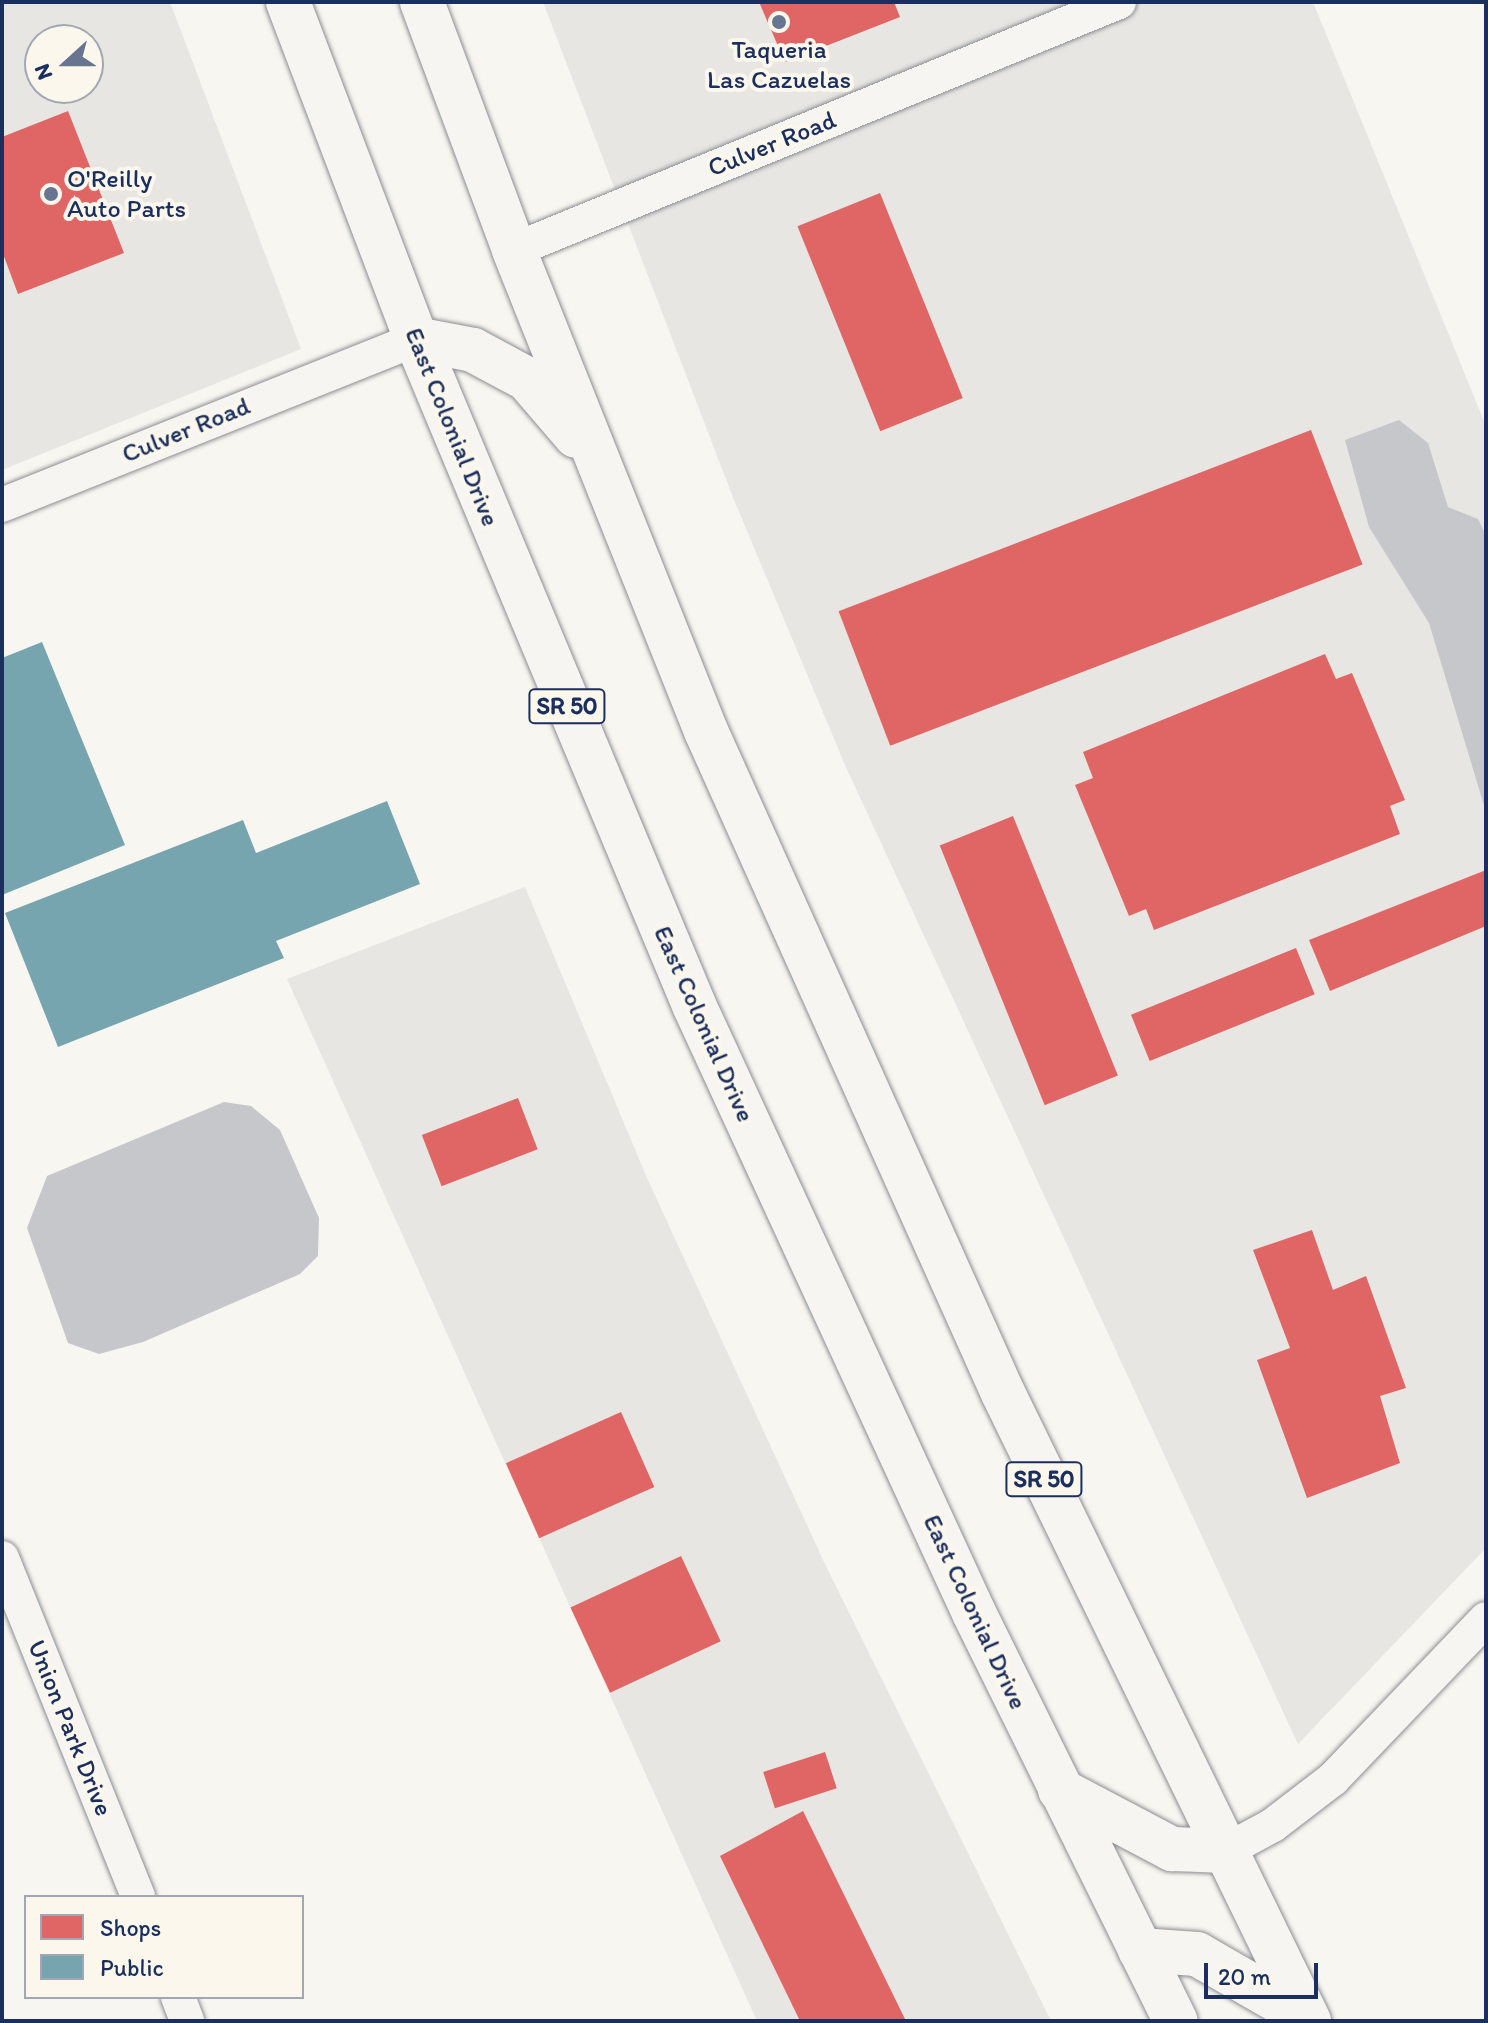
<!DOCTYPE html>
<html>
<head>
<meta charset="utf-8">
<style>
  body { margin:0 }
  #map { position:relative; width:1488px; height:2023px; overflow:hidden; background:#f8f6f0; font-family:Itim,sans-serif }
  div>[style] { position:absolute }
  .built>* { inset:0; background:#e7e6e2 }
  .water>* { inset:0; background:#c5c7cb }
  .shops>* { inset:0; background:#e06666; transform-origin:0 0 }
  .public>* { inset:0; background:#76a5af }
  .roads { filter:drop-shadow(0 0 2px #8b8e94) drop-shadow(0 0 2px #8b8e94) }
  .street>* { height:34px; margin:-17px; padding:0 17px; transform-origin:17px; border-radius:17px; background:#f6f5f1 }
  .highway>* { height:44px; margin:-22px; padding:0 22px; transform-origin:22px; border-radius:22px; background:#f6f5f1 }
  .dots>* { width:22px; height:22px; translate:-50% -50%; box-sizing:border-box; border:4px solid #fbf7ec; border-radius:50% }
  span { translate:-50% -50%; white-space:nowrap; text-align:center; line-height:1.15; -webkit-text-stroke:8px #fbf7ec; paint-order:stroke }
  .shield-label span { padding:2px 6px; background:#fbf7ec; border:2px solid; border-radius:6px; -webkit-text-stroke-width:0 }
  .shield-label { font-size:24px; color:#1b2f5e; font-weight:700 }
  .poi-label { font-size:26px; color:#1b2f5e }
  .left { translate:0 -50%; text-align:left }
  .street-label { font-size:26px; color:#1b2f5e }
  .frame { position:absolute; inset:0; border:4px solid #1b2f5e; pointer-events:none }
  .legend { position:absolute; left:24px; top:1895px; width:280px; height:104px; box-sizing:border-box; background:#fbf7ec; border:2px solid #a1a7b3; margin:0; padding:10px 14px; list-style:none; font-size:24px; color:#1b2f5e }
  .legend li { display:flex; align-items:center; gap:16px; height:40px }
  .legend b { width:40px; border:2px solid #a1a7b3 }
  .north { position:absolute; left:24px; top:24px; width:80px; height:80px; box-sizing:border-box; background:#fbf7ec; border:2px solid #a1a7b3; border-radius:50%; rotate:249deg; font-size:22px; font-weight:700; line-height:32px; text-align:center; color:#1b2f5e }
  .north::after { content:''; display:block; margin:auto; width:28px; height:36px; background:#687591; clip-path:polygon(50% 0,100% 100%,50% 72%,0 100%) }
  .scale { position:absolute; left:1204px; top:1963px; width:114px; height:36px; box-sizing:border-box; border:4px solid #1b2f5e; border-top:0; padding-left:10px; font-size:24px; line-height:28px; white-space:nowrap; color:#1b2f5e; -webkit-text-stroke:6px #fbf7ec; paint-order:stroke }
</style>
</head>
<body>
<div id="map">
  <div class="built">
    <i style="clip-path:polygon(evenodd,2px 2px,170px 2px,301px 349px,2px 470px,2px 2px,40px 40px,88px 40px,88px 88px,40px 88px,40px 40px)"></i>
    <i style="clip-path:polygon(543px 2px,1313px 2px,1486px 426px,1486px 1548px,1298px 1744px,845px 765px,734px 500px)"></i>
    <i style="clip-path:polygon(525px 887px,647px 1178px,824px 1562px,1051px 2021px,757px 2021px,287px 979px)"></i>
  </div>
  <div class="water">
    <i style="clip-path:polygon(1399px 420px,1428px 443px,1448px 507px,1478px 519px,1486px 535px,1486px 812px,1429px 623px,1369px 527px,1345px 440px)"></i>
    <i style="clip-path:polygon(224px 1102px,251px 1106px,280px 1130px,319px 1218px,318px 1256px,300px 1274px,143px 1342px,99px 1354px,68px 1343px,27px 1228px,47px 1176px)"></i>
  </div>
  <div class="shops">
    <i style="clip-path:polygon(759px 2px,894px 2px,900px 17px,785px 62px)"></i>
    <i style="clip-path:polygon(68px 111px,124px 253px,18px 294px,2px 251px,2px 137px)"></i>
    <i style="left:880px;top:193px;width:221px;height:89px;rotate:68deg"></i>
    <i style="left:1311px;top:430px;width:144px;height:506px;rotate:69deg"></i>
    <i style="clip-path:polygon(1325px 654px,1336px 679px,1352px 673px,1405px 800px,1390px 806px,1400px 834px,1154px 930px,1146px 909px,1129px 916px,1075px 785px,1093px 778px,1083px 752px)"></i>
    <i style="left:1013px;top:816px;width:280px;height:79px;rotate:68deg"></i>
    <i style="clip-path:polygon(1486px 870px,1486px 926px,1330px 991px,1309px 940px)"></i>
    <i style="left:1296px;top:948px;width:50px;height:178px;rotate:68deg"></i>
    <i style="left:518px;top:1098px;width:55px;height:103px;rotate:69deg"></i>
    <i style="clip-path:polygon(1312px 1230px,1333px 1290px,1366px 1276px,1406px 1388px,1380px 1396px,1400px 1463px,1307px 1498px,1257px 1360px,1290px 1348px,1253px 1250px)"></i>
    <i style="left:621px;top:1412px;width:82px;height:126px;rotate:66deg"></i>
    <i style="left:681px;top:1556px;width:94px;height:122px;rotate:65deg"></i>
    <i style="left:825px;top:1752px;width:38px;height:65px;rotate:72deg"></i>
    <i style="clip-path:polygon(803px 1811px,906px 2021px,800px 2021px,720px 1856px)"></i>
  </div>
  <div class="public">
    <i style="clip-path:polygon(42px 642px,125px 845px,2px 895px,2px 658px)"></i>
    <i style="clip-path:polygon(387px 801px,420px 884px,276px 941px,284px 958px,58px 1047px,5px 913px,243px 820px,256px 853px)"></i>
  </div>
  <div class="roads">
    <div class="street">
      <i style="left:514px;top:250px;width:654px;rotate:-22.29deg"></i>
      <i style="left:2px;top:505px;width:446px;rotate:-21.8deg"></i>
      <i style="left:2px;top:1558px;width:365px;rotate:68.1deg"></i>
      <i style="left:1225px;top:1851px;width:55px;rotate:-28.4deg"></i>
      <i style="left:1273px;top:1825px;width:76px;rotate:-37.5deg"></i>
      <i style="left:1333px;top:1779px;width:221px;rotate:-46.3deg"></i>
      <i style="left:178px;top:1997px;width:26px;rotate:69deg"></i>
    </div>
    <div class="highway">
      <i style="left:288px;top:2px;width:360px;rotate:69.2deg"></i>
      <i style="left:416px;top:339px;width:722px;rotate:67.34deg"></i>
      <i style="left:694px;top:1005px;width:669px;rotate:65.27deg"></i>
      <i style="left:974px;top:1613px;width:455px;rotate:63.7deg"></i>
      <i style="left:422px;top:2px;width:265px;rotate:69.6deg"></i>
      <i style="left:514px;top:250px;width:518px;rotate:68.24deg"></i>
      <i style="left:706px;top:731px;width:726px;rotate:65.84deg"></i>
      <i style="left:1003px;top:1393px;width:699px;rotate:64.02deg"></i>
      <i style="left:416px;top:339px;width:58px;rotate:10.9deg"></i>
      <i style="left:473px;top:350px;width:61px;rotate:28.2deg"></i>
      <i style="left:527px;top:379px;width:75px;rotate:49.3deg"></i>
      <i style="left:1060px;top:1790px;width:127px;rotate:27.8deg"></i>
      <i style="left:1172px;top:1849px;width:53px;rotate:2.2deg"></i>
      <i style="left:1140px;top:1950px;width:57px;rotate:4deg"></i>
      <i style="left:1197px;top:1954px;width:126px;rotate:30deg"></i>
    </div>
  </div>
  <div class="dots">
    <i style="left:779px;top:22px;background:#687591"></i>
    <i style="left:51px;top:194px;background:#687591"></i>
  </div>
  <div class="shield-label">
    <span style="left:567px;top:706px">SR 50</span>
    <span style="left:1044px;top:1479px">SR 50</span>
  </div>
  <div class="poi-label">
    <span style="left:779px;top:65px">Taqueria<br>Las Cazuelas</span>
    <span class="left" style="left:67px;top:194px">O'Reilly<br>Auto Parts</span>
  </div>
  <div class="street-label">
    <span style="left:772px;top:144px;rotate:-22deg">Culver Road</span>
    <span style="left:452px;top:427px;rotate:68deg">East Colonial Drive</span>
    <span style="left:186px;top:430px;rotate:-22deg">Culver Road</span>
    <span style="left:704px;top:1024px;rotate:66deg">East Colonial Drive</span>
    <span style="left:975px;top:1612px;rotate:65deg">East Colonial Drive</span>
    <span style="left:70px;top:1728px;rotate:68deg">Union Park Drive</span>
  </div>
  <div class="frame"></div>
  <ul class="legend">
  <li><b style="height:22px;background:#e06666"></b>Shops</li>
  <li><b style="height:22px;background:#76a5af"></b>Public</li>
  </ul>
  <div class="north">N</div>
  <div class="scale">20 m</div>
</div>
</body>
</html>
